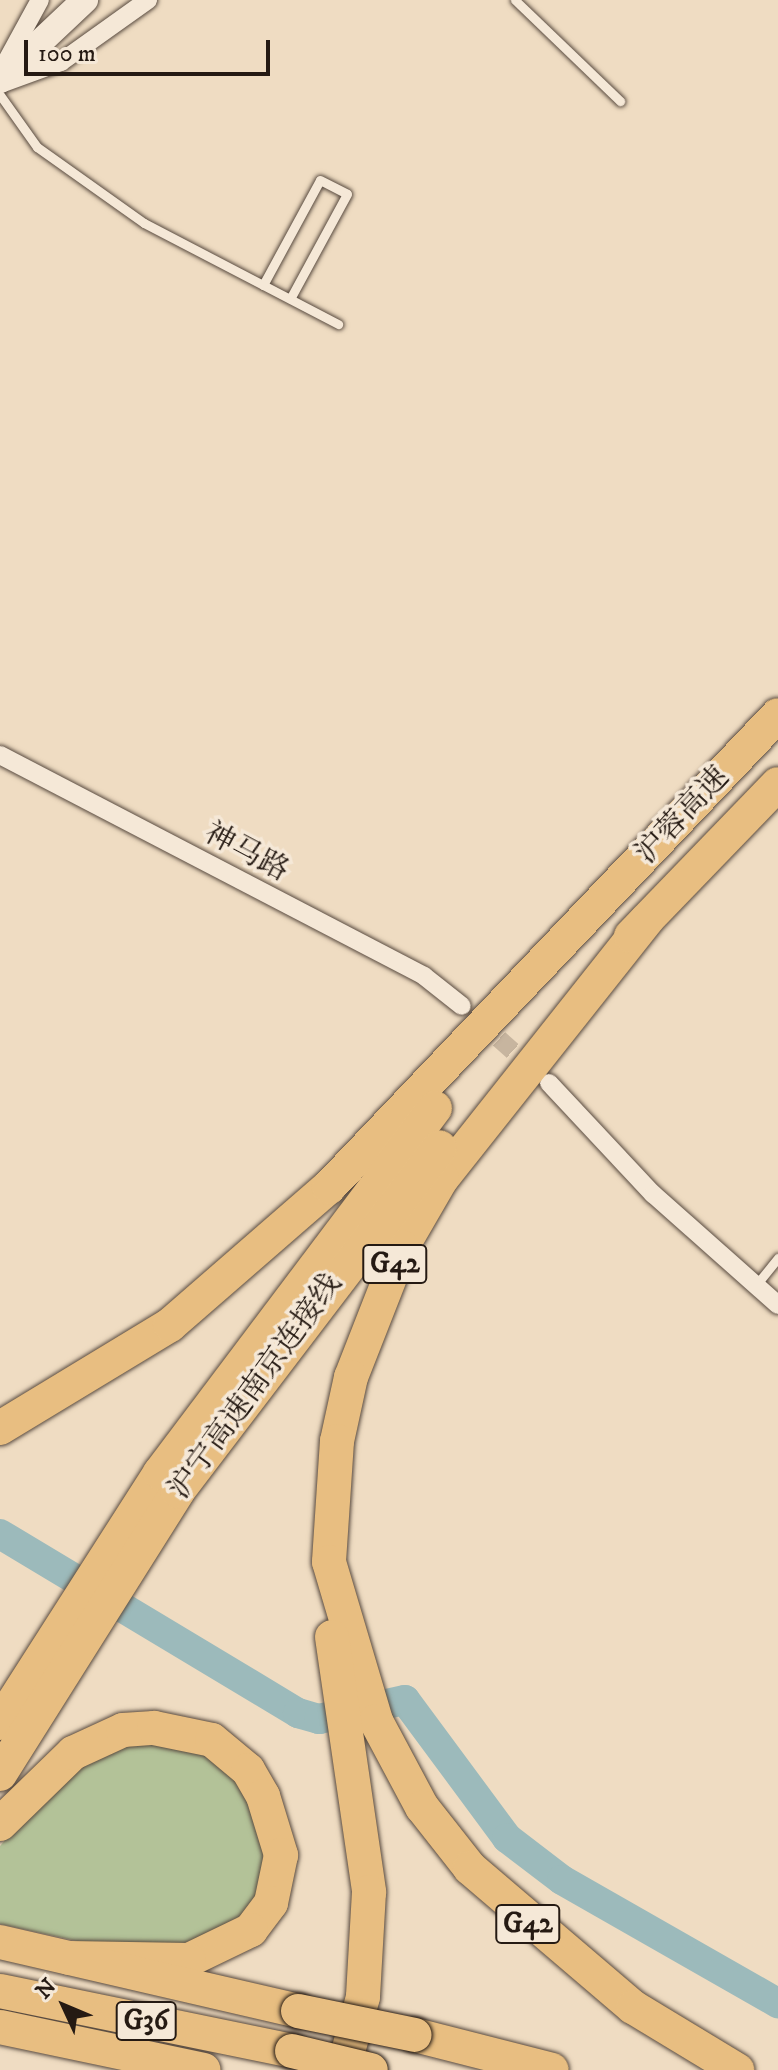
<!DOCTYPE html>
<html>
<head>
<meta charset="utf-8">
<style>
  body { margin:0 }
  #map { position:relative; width:778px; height:2070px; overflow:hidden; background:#efdcc2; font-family:"IM FELL DW Pica","Noto Serif SC",serif }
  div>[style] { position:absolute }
  .green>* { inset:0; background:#b3c298 }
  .river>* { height:30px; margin:-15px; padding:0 15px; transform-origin:15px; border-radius:15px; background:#9cbabb }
  .minor-tunnel>* { height:18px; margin-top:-9px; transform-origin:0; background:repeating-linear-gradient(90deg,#c7b59f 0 18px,transparent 0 27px) }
  .roads { filter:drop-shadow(0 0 2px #584a3f) drop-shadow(0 0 2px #584a3f) }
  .service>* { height:9px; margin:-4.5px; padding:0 4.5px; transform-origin:4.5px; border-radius:4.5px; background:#f5e8d7 }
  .minor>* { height:18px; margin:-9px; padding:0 9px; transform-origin:9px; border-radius:9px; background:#f5e8d7 }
  .secondary>* { height:26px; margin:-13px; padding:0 13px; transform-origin:13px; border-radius:13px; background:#f5e8d7 }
  .motorway>* { height:34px; margin:-17px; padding:0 17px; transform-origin:17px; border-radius:17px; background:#e8be81 }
  .bridges { filter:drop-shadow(0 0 2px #251a13) drop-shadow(0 0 2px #251a13) }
  .motorway-bridge>* { height:34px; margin:-17px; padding:0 17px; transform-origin:17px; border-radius:17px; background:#e8be81 }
  span { translate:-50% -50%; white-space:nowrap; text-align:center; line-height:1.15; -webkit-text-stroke:7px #f5e8d7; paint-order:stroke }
  .shield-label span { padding:2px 6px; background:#f5e8d7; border:2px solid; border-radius:6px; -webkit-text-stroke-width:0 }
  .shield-label { font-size:28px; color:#251a13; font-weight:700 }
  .street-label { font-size:30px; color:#251a13 }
  .north { position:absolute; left:24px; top:1966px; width:80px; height:80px; -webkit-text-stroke:6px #f5e8d7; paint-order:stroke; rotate:314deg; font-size:22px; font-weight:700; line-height:32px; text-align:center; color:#251a13 }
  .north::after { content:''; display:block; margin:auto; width:28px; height:36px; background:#251a13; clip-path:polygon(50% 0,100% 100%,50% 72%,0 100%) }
  .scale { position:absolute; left:24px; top:40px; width:246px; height:36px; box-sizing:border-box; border:4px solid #251a13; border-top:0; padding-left:10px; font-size:24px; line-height:28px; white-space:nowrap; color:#251a13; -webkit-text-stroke:6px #f5e8d7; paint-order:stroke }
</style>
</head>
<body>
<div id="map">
  <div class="green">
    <i style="clip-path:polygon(164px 1740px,211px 1756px,239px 1784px,260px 1819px,268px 1861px,259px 1898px,237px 1925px,212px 1943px,118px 1950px,0 1924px,0 1846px,72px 1763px,124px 1741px)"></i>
  </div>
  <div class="river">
    <i style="left:0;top:1534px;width:348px;rotate:31deg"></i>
    <i style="left:298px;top:1713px;width:22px;rotate:16deg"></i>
    <i style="left:319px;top:1719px;width:88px;rotate:-12.5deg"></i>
    <i style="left:405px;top:1700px;width:172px;rotate:53.5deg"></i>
    <i style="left:507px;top:1838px;width:69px;rotate:37.4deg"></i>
    <i style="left:562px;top:1880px;width:249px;rotate:29.7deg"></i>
  </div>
  <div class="minor-tunnel">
    <i style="left:479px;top:1021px;width:74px;rotate:41.7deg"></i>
  </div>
  <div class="roads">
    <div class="service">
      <i style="left:515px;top:0;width:146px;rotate:43.9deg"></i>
      <i style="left:0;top:95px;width:64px;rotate:54.6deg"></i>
      <i style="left:37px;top:147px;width:131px;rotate:35.4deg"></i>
      <i style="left:144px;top:223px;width:219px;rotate:27.5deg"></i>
      <i style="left:263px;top:285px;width:119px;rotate:-61.5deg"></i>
      <i style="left:320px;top:180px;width:30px;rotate:27deg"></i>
      <i style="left:347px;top:194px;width:119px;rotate:118.5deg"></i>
      <i style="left:756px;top:1285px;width:35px;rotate:-51deg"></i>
    </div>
    <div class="minor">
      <i style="left:0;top:73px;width:83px;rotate:-61.3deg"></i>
      <i style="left:3px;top:83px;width:62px;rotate:-19.9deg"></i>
      <i style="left:61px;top:62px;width:107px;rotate:-35.5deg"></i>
      <i style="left:0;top:755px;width:478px;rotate:27.5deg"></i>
      <i style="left:424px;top:976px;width:48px;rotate:38.3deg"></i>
      <i style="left:549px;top:1083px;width:152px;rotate:46.9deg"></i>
      <i style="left:653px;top:1194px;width:167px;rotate:41.6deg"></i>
    </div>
    <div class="secondary">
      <i style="left:0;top:80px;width:117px;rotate:-43.3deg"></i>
    </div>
    <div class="motorway">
      <i style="left:646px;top:921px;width:328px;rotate:128.4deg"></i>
      <i style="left:442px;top:1178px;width:80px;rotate:120.1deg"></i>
      <i style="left:402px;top:1247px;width:140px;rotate:111.4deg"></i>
      <i style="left:351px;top:1377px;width:66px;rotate:102.3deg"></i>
      <i style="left:337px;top:1441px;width:121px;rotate:93.8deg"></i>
      <i style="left:329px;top:1562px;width:166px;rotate:73.5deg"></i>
      <i style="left:376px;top:1721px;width:98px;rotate:61.9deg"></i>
      <i style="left:422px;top:1807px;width:78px;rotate:51.8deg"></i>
      <i style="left:470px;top:1868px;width:214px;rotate:40.5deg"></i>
      <i style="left:633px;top:2007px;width:122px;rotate:31.2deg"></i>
      <i style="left:631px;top:936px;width:211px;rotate:-46deg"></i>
      <i style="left:0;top:1428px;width:199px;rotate:-31.2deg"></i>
      <i style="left:170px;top:1325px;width:211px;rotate:-41deg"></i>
      <i style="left:329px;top:1187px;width:651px;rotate:-46.43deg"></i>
      <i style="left:332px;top:1637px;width:258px;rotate:81.7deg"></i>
      <i style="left:369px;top:1892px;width:105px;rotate:93.3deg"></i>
      <i style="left:363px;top:1997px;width:76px;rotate:105.3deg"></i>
      <i style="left:0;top:1723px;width:297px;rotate:-57.4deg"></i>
      <i style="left:160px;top:1473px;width:457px;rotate:-53deg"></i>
      <i style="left:0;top:1774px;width:334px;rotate:-57.8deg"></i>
      <i style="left:178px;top:1491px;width:432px;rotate:-52.7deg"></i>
      <i style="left:0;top:1824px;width:102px;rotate:-44.2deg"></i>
      <i style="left:73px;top:1753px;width:55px;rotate:-24.7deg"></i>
      <i style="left:123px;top:1730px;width:31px;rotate:-4deg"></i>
      <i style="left:154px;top:1728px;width:59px;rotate:11.7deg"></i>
      <i style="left:212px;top:1740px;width:47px;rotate:39.8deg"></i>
      <i style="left:248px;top:1770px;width:30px;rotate:60deg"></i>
      <i style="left:263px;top:1796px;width:62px;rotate:73deg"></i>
      <i style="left:281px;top:1855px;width:49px;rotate:101.8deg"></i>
      <i style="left:271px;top:1903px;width:34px;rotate:127deg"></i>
      <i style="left:251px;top:1930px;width:69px;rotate:154.2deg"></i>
      <i style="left:189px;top:1960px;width:120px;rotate:-179deg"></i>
      <i style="left:0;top:1942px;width:306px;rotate:13deg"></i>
      <i style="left:0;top:1991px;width:298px;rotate:11.6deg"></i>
      <i style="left:0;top:2027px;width:208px;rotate:11.9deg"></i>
      <i style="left:415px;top:2035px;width:141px;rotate:14.3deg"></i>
    </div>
  </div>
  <div class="bridges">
    <div class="motorway-bridge">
      <i style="left:298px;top:2011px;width:119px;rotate:11.6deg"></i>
      <i style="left:292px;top:2051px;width:81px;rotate:13.5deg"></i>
    </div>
  </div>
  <div class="shield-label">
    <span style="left:395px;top:1264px">G42</span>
    <span style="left:528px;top:1924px">G42</span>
    <span style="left:146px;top:2021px">G36</span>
  </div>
  <div class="street-label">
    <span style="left:683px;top:816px;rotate:-47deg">沪蓉高速</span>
    <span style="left:246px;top:853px;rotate:28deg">神马路</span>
    <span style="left:256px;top:1387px;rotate:-54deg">沪宁高速南京连接线</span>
  </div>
  <div class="north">N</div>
  <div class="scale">100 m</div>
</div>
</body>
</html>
